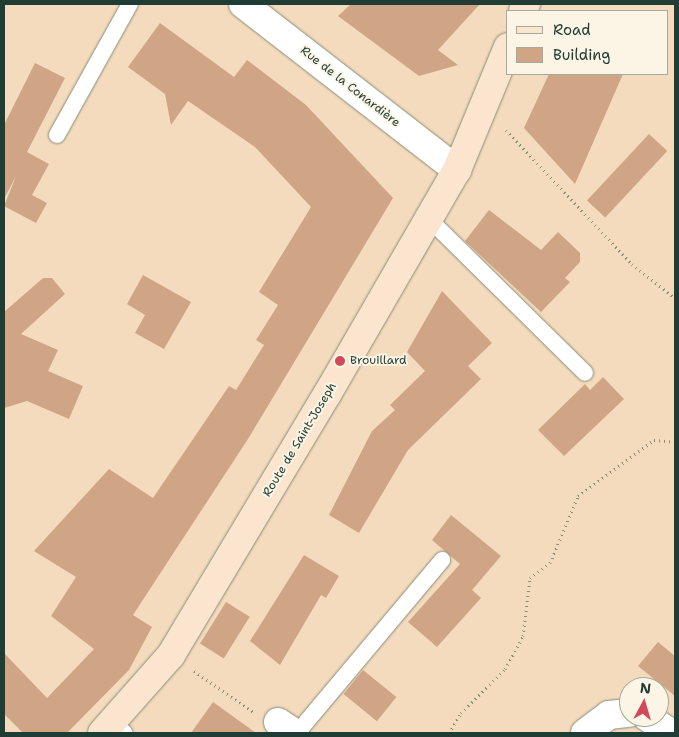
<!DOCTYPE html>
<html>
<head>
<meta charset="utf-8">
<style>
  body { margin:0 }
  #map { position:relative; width:679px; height:737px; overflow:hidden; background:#f4dbbd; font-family:"Shantell Sans",sans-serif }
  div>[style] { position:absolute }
  .building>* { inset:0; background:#d0a586; transform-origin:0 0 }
  .path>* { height:3px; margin-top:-1.5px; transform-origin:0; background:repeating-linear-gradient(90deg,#8a8c78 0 1px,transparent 0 5px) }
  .roads { filter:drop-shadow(0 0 1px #8a8c78) drop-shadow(0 0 1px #8a8c78) }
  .lane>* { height:16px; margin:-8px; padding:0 8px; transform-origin:8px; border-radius:8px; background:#fff }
  .street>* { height:28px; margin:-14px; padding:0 14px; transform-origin:14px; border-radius:14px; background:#fff }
  .secondary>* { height:28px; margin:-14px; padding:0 14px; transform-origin:14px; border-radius:14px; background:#fce5cf }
  .dots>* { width:14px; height:14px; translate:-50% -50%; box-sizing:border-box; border:2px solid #fcf5e5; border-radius:50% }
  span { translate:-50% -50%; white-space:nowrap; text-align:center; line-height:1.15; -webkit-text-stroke:4px #fcf5e5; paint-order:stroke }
  .street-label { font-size:12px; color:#1f3d34 }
  .poi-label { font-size:12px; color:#1f3d34 }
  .left { translate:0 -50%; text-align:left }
  .frame { position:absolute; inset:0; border:5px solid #1f3d34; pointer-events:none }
  .legend { position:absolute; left:506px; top:10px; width:162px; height:65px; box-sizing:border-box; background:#fcf5e5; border:1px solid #a4ab9e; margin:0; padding:6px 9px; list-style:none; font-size:15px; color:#1f3d34 }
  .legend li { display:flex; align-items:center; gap:10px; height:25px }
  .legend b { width:25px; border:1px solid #a4ab9e }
  .north { position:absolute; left:619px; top:677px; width:50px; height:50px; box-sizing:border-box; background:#fcf5e5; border:1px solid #a4ab9e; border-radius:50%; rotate:6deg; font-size:14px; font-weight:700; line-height:20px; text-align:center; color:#1f3d34 }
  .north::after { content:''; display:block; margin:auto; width:18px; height:22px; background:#d1495b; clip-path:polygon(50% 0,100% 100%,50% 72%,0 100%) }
</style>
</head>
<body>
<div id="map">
  <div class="building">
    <i style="clip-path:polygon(351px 4px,480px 4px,438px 50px,458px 65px,419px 76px,338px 16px)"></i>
    <i style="clip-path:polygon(160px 23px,234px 77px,247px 60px,306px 105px,393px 198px,248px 439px,133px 615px,152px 627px,129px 670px,67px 733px,23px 733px,4px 714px,4px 653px,47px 698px,94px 649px,51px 616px,76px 577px,34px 551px,109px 469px,153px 498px,229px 386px,236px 390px,264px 345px,256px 340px,278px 305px,259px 292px,311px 207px,255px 147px,188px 101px,171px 125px,165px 94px,128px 67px)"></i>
    <i style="clip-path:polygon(35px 63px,65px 78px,27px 152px,49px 164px,32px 195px,47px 203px,36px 223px,4px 206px,16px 176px,4px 199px,4px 125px)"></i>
    <i style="clip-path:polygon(549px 74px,623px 74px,575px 184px,524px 128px)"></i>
    <i style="left:649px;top:134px;width:25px;height:91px;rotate:43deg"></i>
    <i style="clip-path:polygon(489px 210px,541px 250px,558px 232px,580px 253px,580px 262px,565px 278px,570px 282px,541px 312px,465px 241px)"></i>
    <i style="clip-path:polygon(143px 275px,191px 302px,164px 349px,135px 333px,145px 315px,127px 304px)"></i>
    <i style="clip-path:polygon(43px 278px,52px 278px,65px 294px,21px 334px,58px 350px,48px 371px,83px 386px,69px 419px,27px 401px,4px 408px,4px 312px)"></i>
    <i style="clip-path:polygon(442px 291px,492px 343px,468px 366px,481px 379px,408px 450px,359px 533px,329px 515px,372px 431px,395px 410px,390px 405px,425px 371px,407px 352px)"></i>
    <i style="clip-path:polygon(603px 377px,624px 399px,564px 456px,538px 430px,585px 384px,590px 390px)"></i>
    <i style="clip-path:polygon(451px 515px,501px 556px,472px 590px,481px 598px,437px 647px,408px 622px,460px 564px,432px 540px)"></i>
    <i style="clip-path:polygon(304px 555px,339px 576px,326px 598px,321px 595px,280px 665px,250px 641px)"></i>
    <i style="left:226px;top:602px;width:28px;height:49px;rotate:32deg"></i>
    <i style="clip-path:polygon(658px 642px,675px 656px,675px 696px,638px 666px)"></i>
    <i style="left:363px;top:670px;width:43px;height:31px;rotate:39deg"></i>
    <i style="clip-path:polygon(213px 702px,256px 733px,191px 733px)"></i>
  </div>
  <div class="path">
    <i style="left:506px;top:130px;width:184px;rotate:46.8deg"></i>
    <i style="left:632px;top:264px;width:55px;rotate:38.3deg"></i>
    <i style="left:194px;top:671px;width:72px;rotate:34.8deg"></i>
    <i style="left:449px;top:733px;width:23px;rotate:-59deg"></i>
    <i style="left:461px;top:713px;width:62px;rotate:-45deg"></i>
    <i style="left:505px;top:669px;width:38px;rotate:-61deg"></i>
    <i style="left:523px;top:636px;width:58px;rotate:-83.1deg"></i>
    <i style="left:530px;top:578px;width:25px;rotate:-37deg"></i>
    <i style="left:550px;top:563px;width:73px;rotate:-67.3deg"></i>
    <i style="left:578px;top:496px;width:94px;rotate:-36.4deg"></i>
    <i style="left:654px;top:440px;width:21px;rotate:5deg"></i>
  </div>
  <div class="roads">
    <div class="lane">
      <i style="left:57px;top:135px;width:150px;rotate:-60.9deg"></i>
      <i style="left:429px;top:219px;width:219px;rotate:44.6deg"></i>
      <i style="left:113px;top:725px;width:14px;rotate:34deg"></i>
      <i style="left:297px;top:733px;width:226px;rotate:-50deg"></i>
    </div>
    <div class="street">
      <i style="left:243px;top:4px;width:271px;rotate:37.8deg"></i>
      <i style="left:647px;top:717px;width:29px;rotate:34deg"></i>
      <i style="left:278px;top:722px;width:20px;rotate:33deg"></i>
      <i style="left:585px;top:733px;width:30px;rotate:-37deg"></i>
      <i style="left:609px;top:715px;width:20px;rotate:-6deg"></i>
    </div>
    <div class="secondary">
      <i style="left:523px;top:11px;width:8px;rotate:-67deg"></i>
      <i style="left:102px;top:733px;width:104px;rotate:-48.5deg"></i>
      <i style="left:171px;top:655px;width:305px;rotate:-59.1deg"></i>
      <i style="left:328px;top:393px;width:258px;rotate:-60deg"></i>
      <i style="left:457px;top:170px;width:133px;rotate:-67.5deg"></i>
    </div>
  </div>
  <div class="dots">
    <i style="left:340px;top:361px;background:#d1495b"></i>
  </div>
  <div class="street-label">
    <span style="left:350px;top:87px;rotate:38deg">Rue de la Conardière</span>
    <span style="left:300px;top:440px;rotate:-59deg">Route de Saint-Joseph</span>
  </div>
  <div class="poi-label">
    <span class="left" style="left:350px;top:361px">Brouillard</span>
  </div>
  <div class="frame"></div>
  <ul class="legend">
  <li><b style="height:6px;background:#fce5cf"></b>Road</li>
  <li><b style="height:14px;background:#d0a586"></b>Building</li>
  </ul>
  <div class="north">N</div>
</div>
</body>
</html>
